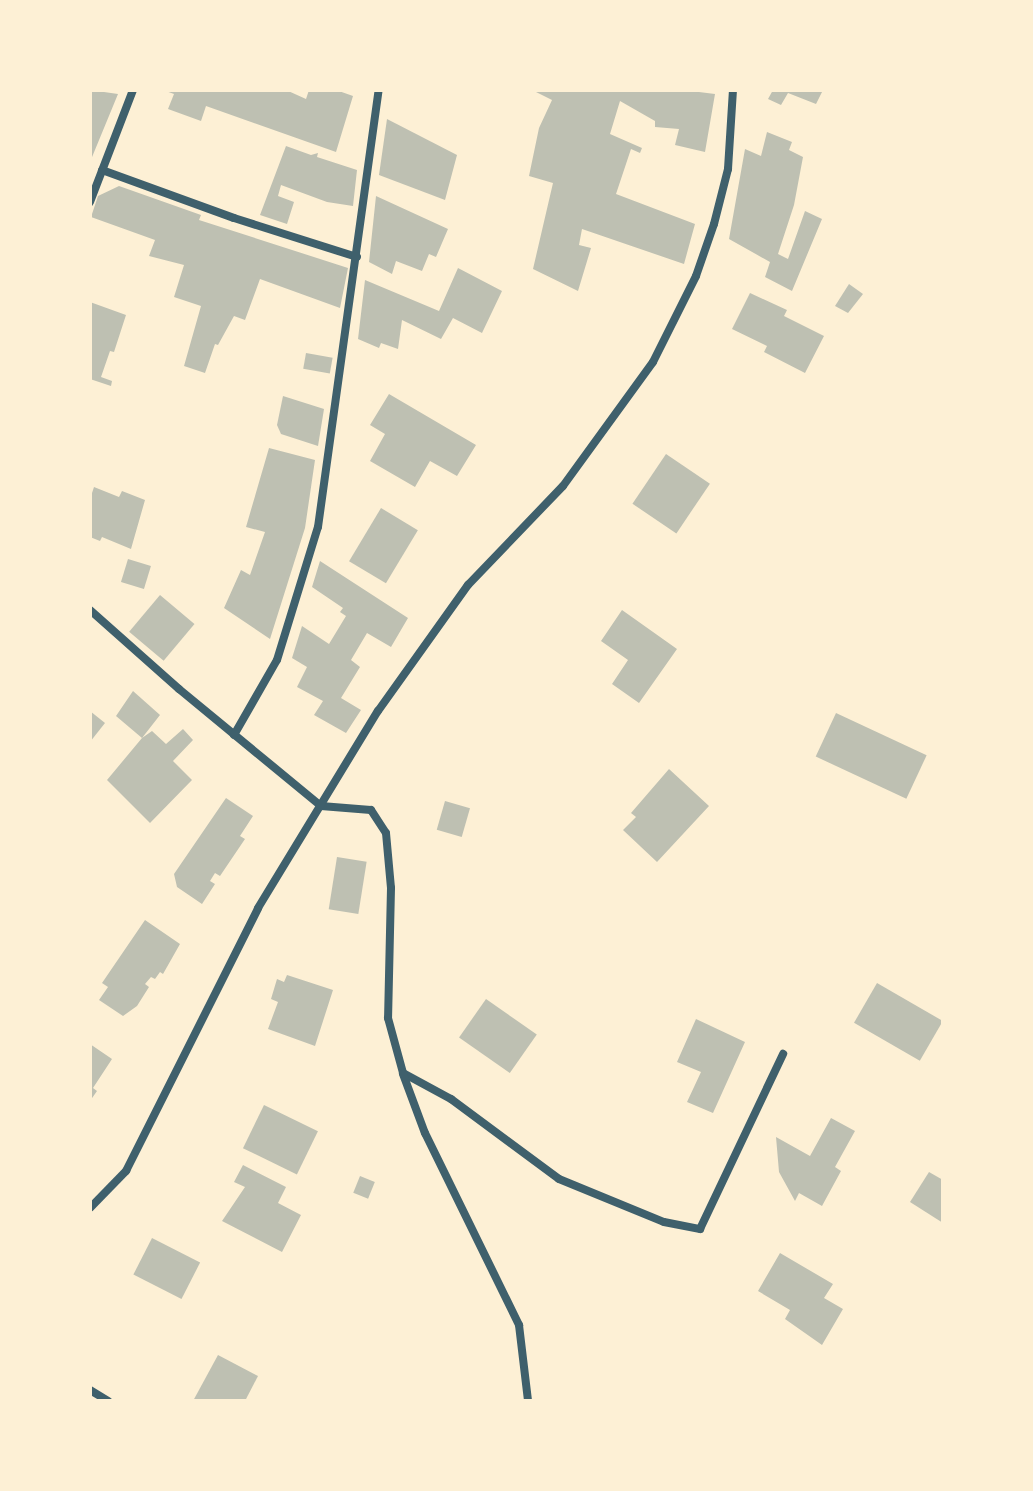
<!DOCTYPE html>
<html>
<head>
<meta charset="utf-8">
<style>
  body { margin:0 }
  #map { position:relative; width:1033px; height:1491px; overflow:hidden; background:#fdf0d5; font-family:Montserrat,sans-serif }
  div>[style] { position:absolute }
  .building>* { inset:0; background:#bec0b2; transform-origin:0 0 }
  .minor>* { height:8px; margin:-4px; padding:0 4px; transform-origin:4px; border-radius:4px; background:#3f606c }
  span { translate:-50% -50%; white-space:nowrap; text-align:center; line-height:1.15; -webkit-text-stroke:8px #fdf0d5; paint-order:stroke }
  .frame { position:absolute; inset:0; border:92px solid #fdf0d5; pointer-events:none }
</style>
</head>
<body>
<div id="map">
  <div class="building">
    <i style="clip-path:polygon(90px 90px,118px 94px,90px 162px,92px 94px)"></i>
    <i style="clip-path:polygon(163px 90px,286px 90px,306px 99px,309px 90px,336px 90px,353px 96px,336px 152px,206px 106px,201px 121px,168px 109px,174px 94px)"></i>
    <i style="clip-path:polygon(532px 90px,683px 90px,715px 94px,705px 152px,675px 145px,679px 129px,655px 127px,655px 121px,620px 101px,610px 134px,642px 148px,640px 153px,631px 149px,616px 194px,695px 224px,684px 264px,582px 229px,579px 245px,591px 248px,578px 291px,533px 269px,553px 183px,529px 176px,539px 128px,552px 100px)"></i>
    <i style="clip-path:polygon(773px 90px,823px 90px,816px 104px,788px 93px,781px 105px,768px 99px)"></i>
    <i style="clip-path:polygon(387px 119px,457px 155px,445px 200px,379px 175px)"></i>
    <i style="clip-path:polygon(767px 132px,792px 142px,789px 150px,803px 157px,794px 205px,778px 254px,788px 259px,805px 211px,822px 219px,792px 291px,765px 277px,770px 262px,729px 239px,745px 149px,761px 156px)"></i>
    <i style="clip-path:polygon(286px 146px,311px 155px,318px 153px,317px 157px,357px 170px,353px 206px,327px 202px,281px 185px,278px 196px,294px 202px,287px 224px,260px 215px)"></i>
    <i style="clip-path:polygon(119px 186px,201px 215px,199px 220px,348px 268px,340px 308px,260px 279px,245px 320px,234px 316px,218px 345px,215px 344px,205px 373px,184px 366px,201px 306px,174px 297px,184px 265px,149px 256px,155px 240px,91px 217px,98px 196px)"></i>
    <i style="clip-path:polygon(376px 196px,448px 229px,436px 257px,429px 254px,422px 271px,396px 261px,392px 274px,369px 262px)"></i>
    <i style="clip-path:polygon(458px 268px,502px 291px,482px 333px,453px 318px,441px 339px,402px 320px,398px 349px,381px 343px,379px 348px,358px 339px,365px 280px,439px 311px)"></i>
    <i style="clip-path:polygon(849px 284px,863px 294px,848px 313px,835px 306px)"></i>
    <i style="clip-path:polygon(750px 293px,787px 310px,784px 316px,824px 336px,805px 373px,764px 352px,767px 346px,732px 329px)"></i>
    <i style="clip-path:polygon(90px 302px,126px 315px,114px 352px,110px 351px,101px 377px,112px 381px,111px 386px,90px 379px)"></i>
    <i style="left:306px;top:353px;width:27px;height:16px;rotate:10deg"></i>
    <i style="clip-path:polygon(389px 394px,476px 445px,457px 476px,430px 461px,415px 487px,370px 461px,385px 434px,370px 425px)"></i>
    <i style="clip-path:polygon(283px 396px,324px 409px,318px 446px,281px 434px,277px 425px)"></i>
    <i style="clip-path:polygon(269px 448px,315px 460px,305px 528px,270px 639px,224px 608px,241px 570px,250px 575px,265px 532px,246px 527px)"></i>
    <i style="left:666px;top:454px;width:53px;height:60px;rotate:34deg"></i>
    <i style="clip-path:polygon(94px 487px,119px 497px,122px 491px,145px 500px,131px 549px,102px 537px,100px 541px,90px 537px,90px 499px)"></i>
    <i style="left:381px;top:508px;width:43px;height:62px;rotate:31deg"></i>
    <i style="left:128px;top:559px;width:24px;height:24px;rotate:17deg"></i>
    <i style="clip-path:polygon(320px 561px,408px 618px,391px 647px,367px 633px,351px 660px,360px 667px,341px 698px,361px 710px,346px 733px,314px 715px,323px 701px,297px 687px,307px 667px,292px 658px,302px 626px,329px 644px,346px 616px,340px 612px,343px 608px,312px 587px)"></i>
    <i style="left:160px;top:595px;width:45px;height:48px;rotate:40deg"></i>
    <i style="clip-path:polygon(622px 610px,677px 649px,639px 703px,612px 684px,628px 660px,601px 641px)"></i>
    <i style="clip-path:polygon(133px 691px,160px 715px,142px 738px,152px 731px,166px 744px,183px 729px,193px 740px,173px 761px,192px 780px,150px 823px,107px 780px,142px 738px,116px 716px)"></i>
    <i style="clip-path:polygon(90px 711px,105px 723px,90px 742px)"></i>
    <i style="left:836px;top:713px;width:100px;height:48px;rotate:25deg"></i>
    <i style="clip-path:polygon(669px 769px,709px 806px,657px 862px,623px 830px,636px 817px,631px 813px)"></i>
    <i style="clip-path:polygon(226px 798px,253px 816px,240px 836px,245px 839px,220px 876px,215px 873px,210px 881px,215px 884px,202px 904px,177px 887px,174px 874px)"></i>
    <i style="left:445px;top:801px;width:26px;height:30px;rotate:16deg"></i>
    <i style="left:337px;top:857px;width:30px;height:53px;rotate:9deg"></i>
    <i style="clip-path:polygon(145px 920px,180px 944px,163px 974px,160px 972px,155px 979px,151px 977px,145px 984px,149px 987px,137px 1006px,123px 1016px,99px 1000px,108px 987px,102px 983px)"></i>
    <i style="clip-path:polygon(287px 975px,333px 990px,315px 1046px,268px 1029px,278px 1002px,271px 999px,277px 979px,284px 982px)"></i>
    <i style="left:877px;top:983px;width:76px;height:46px;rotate:30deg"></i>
    <i style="left:486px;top:999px;width:62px;height:47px;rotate:35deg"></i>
    <i style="clip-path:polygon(696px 1019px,745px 1042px,713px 1113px,687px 1102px,701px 1072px,677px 1062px)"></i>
    <i style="clip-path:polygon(90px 1044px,112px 1059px,93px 1088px,97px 1091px,90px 1101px)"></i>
    <i style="left:264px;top:1105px;width:60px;height:48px;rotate:26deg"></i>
    <i style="clip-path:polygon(831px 1118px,855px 1131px,835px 1167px,841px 1171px,822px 1206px,799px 1193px,795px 1201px,779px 1172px,776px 1137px,810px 1156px)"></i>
    <i style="clip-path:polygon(243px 1165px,286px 1187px,278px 1203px,301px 1215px,282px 1252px,222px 1221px,245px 1187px,234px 1182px)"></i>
    <i style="clip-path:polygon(929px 1172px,943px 1180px,943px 1223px,910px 1202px)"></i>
    <i style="left:360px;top:1176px;width:16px;height:18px;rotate:22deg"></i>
    <i style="left:152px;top:1238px;width:54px;height:41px;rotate:27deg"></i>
    <i style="clip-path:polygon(780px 1253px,833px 1284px,824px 1298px,843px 1309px,822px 1345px,785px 1319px,790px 1310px,758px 1291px)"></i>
    <i style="clip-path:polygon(218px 1355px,258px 1376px,245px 1401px,193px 1401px)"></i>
  </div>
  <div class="minor">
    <i style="left:102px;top:170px;width:140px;rotate:20deg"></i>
    <i style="left:234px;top:218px;width:129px;rotate:17.6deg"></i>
    <i style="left:90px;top:202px;width:120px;rotate:-69deg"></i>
    <i style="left:90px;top:610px;width:119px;rotate:41.6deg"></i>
    <i style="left:179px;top:689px;width:184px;rotate:39.5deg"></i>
    <i style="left:321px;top:806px;width:50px;rotate:4.6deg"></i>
    <i style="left:371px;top:810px;width:27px;rotate:57deg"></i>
    <i style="left:386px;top:833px;width:55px;rotate:84.8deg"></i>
    <i style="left:391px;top:888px;width:130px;rotate:91.3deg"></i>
    <i style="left:388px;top:1018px;width:57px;rotate:74.7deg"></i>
    <i style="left:403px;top:1073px;width:55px;rotate:28.4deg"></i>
    <i style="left:451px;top:1099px;width:134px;rotate:36.5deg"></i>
    <i style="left:559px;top:1179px;width:113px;rotate:22.3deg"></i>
    <i style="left:664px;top:1222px;width:37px;rotate:11deg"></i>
    <i style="left:700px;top:1229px;width:194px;rotate:-64.6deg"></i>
    <i style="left:234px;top:735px;width:86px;rotate:-60.2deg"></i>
    <i style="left:277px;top:660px;width:139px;rotate:-72.9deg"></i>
    <i style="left:318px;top:527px;width:441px;rotate:-82.1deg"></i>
    <i style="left:403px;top:1074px;width:63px;rotate:69.6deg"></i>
    <i style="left:425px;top:1133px;width:214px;rotate:63.9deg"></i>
    <i style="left:519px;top:1325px;width:77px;rotate:83.2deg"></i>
    <i style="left:90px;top:1208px;width:52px;rotate:-45.8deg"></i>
    <i style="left:126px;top:1171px;width:294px;rotate:-63.3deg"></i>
    <i style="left:258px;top:908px;width:231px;rotate:-58.7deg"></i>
    <i style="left:378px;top:711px;width:155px;rotate:-54.5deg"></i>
    <i style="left:468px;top:585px;width:137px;rotate:-46.2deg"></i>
    <i style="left:563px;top:486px;width:153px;rotate:-54deg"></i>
    <i style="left:653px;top:362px;width:96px;rotate:-63.4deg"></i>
    <i style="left:696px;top:276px;width:55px;rotate:-70.9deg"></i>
    <i style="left:714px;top:224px;width:57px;rotate:-75.7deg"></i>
    <i style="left:728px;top:169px;width:79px;rotate:-86.4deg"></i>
    <i style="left:90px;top:1390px;width:21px;rotate:31deg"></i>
  </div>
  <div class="frame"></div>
</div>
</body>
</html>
